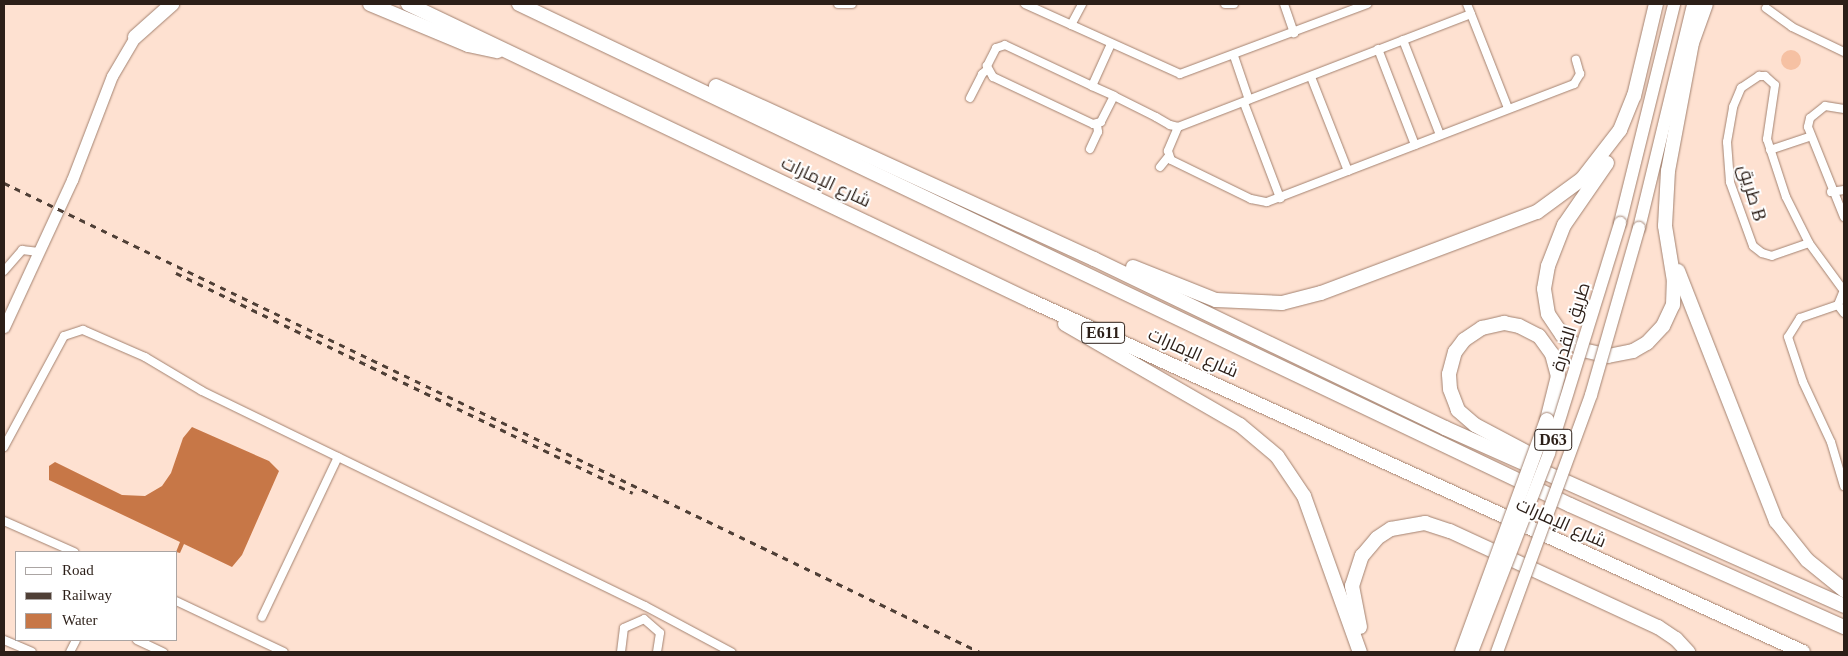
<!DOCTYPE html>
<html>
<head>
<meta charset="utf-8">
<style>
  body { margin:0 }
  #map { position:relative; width:1848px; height:656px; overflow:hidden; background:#fee1d1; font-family:"Times New Roman",Cairo,serif }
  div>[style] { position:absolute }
  .green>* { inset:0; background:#f6c1a3 }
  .round { border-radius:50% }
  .water>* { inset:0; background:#c77747 }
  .roads { filter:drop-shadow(0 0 1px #a38270) drop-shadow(0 0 1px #a38270) }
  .street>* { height:8px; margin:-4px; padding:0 4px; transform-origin:4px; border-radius:4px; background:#fff }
  .secondary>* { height:11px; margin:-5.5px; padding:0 5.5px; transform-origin:5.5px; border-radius:5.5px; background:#fff }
  .primary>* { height:12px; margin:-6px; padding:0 6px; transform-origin:6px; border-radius:6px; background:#fff }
  .highway>* { height:14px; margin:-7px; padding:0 7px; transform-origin:7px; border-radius:7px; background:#fff }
  .rail>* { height:2.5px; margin-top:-1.25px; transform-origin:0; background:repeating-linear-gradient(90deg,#4f3f36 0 6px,transparent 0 12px) }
  .bridges { filter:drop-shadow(0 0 1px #a38270) drop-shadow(0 0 1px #a38270) }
  .primary-bridge>* { height:12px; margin:-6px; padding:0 6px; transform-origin:6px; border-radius:6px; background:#fff }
  .highway-bridge>* { height:14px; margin:-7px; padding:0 7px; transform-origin:7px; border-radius:7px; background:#fff }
  span { translate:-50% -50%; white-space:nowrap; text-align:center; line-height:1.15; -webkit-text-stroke:4px #fff; paint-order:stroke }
  .shield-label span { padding:1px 4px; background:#fff; border:1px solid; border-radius:4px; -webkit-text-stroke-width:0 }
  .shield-label { font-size:16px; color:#2c1f18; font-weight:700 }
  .street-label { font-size:18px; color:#2c1f18 }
  .frame { position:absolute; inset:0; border:5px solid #2c1f18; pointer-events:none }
  .legend { position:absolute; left:15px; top:551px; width:162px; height:90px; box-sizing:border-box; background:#fff; border:1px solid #aba5a3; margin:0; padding:6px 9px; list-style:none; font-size:15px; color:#2c1f18 }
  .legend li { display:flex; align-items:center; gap:10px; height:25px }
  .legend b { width:25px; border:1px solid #aba5a3 }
</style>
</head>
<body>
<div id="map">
  <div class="green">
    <i class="round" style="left:1781px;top:50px;width:20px;height:20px"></i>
  </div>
  <div class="water">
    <i style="clip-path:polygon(192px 427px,269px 461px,279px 471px,242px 555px,232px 567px,184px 544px,180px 553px,176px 552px,180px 542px,49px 480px,49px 466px,55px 462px,122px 495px,145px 496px,162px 486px,171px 473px,183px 438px)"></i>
  </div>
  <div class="roads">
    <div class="street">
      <i style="left:838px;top:4px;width:14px"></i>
      <i style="left:1025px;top:4px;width:170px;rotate:24.3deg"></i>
      <i style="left:1180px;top:74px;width:200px;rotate:-20.5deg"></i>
      <i style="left:1225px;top:4px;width:9px"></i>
      <i style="left:1284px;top:4px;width:31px;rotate:71deg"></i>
      <i style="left:1467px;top:4px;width:112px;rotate:68.5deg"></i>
      <i style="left:1766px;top:8px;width:32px;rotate:36deg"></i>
      <i style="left:1792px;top:27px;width:58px;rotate:25.7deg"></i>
      <i style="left:1071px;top:25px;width:24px;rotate:-62deg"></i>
      <i style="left:1403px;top:40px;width:102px;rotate:68.7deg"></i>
      <i style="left:1378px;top:49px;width:103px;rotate:68.9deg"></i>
      <i style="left:1234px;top:56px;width:46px;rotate:71.2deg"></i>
      <i style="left:1311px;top:77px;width:101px;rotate:68.5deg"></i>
      <i style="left:1092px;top:86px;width:46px;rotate:-65.7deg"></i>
      <i style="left:1114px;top:96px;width:29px;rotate:117deg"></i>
      <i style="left:1101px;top:122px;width:8px;rotate:166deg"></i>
      <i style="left:1093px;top:124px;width:110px;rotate:-154.8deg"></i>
      <i style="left:993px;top:77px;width:13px;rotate:-119deg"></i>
      <i style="left:987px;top:66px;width:20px;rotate:-63deg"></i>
      <i style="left:996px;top:48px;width:9px;rotate:-18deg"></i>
      <i style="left:1005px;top:45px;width:96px;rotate:25.2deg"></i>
      <i style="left:1092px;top:86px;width:24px;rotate:24deg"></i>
      <i style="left:1114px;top:96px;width:47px;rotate:26.6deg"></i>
      <i style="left:1156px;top:117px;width:16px;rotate:30deg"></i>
      <i style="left:1170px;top:125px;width:8px;rotate:14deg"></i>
      <i style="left:1178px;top:127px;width:314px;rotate:-21.1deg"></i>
      <i style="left:970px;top:98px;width:27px;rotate:-63deg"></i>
      <i style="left:982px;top:74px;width:6px;rotate:-39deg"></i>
      <i style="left:1244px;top:103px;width:102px;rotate:69.2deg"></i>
      <i style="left:1844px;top:109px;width:19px;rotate:-171deg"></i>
      <i style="left:1825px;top:106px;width:19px;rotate:141deg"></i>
      <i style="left:1810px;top:118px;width:9px;rotate:103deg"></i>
      <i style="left:1808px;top:127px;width:97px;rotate:68.2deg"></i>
      <i style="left:1178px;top:127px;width:26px;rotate:113deg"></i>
      <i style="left:1168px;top:151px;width:9px;rotate:72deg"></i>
      <i style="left:1171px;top:160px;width:89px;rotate:26deg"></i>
      <i style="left:1251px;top:199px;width:16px;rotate:11deg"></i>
      <i style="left:1267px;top:202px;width:329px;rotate:-21deg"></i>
      <i style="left:1574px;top:84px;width:12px;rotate:-59deg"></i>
      <i style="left:1580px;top:74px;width:15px;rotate:-106deg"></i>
      <i style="left:1090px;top:149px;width:19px;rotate:-65deg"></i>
      <i style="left:1098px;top:132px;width:8px;rotate:-97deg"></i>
      <i style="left:1770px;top:150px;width:41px;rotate:-18.4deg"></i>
      <i style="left:1160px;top:167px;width:14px;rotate:-51deg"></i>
      <i style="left:1831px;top:192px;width:13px;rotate:-9deg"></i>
      <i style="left:1809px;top:243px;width:39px;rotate:161deg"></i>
      <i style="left:1772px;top:256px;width:10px;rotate:-163deg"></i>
      <i style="left:1762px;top:253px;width:11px;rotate:-142deg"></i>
      <i style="left:1753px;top:246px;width:68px;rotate:-109.8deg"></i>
      <i style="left:1730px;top:182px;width:40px;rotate:-94.3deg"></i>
      <i style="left:1727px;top:142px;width:36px;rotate:-80deg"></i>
      <i style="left:1733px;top:107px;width:21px;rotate:-67deg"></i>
      <i style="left:1741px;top:88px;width:22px;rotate:-34deg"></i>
      <i style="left:1759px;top:76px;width:6px"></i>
      <i style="left:1765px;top:76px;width:13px;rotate:42deg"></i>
      <i style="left:1775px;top:85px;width:55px;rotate:98.4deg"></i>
      <i style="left:1767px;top:139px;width:61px;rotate:71.9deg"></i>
      <i style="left:1786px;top:197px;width:51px;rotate:63.4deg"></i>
      <i style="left:1809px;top:243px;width:59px;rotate:53.9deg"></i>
      <i style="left:4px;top:271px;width:28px;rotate:-49deg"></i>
      <i style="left:22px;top:250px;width:17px;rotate:7deg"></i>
      <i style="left:1844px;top:290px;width:16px;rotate:112deg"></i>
      <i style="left:1838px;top:305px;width:10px;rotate:53deg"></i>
      <i style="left:1838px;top:305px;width:40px;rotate:161.1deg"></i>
      <i style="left:1800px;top:318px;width:22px;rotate:122deg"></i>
      <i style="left:1788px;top:337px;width:47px;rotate:71.6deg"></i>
      <i style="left:1803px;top:382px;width:66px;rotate:65deg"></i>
      <i style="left:1831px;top:442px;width:46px;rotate:73.5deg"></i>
      <i style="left:4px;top:447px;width:126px;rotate:-61.6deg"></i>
      <i style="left:64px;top:336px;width:20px;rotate:-18deg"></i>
      <i style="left:83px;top:330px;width:68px;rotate:23.5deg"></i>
      <i style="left:145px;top:357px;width:66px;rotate:30.8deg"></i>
      <i style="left:202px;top:391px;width:492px;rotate:25.9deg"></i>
      <i style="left:645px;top:606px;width:98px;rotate:28.1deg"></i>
      <i style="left:4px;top:521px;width:77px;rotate:23.9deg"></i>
      <i style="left:176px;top:601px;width:119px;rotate:25.3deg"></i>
      <i style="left:262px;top:617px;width:177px;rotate:-64.6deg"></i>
      <i style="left:4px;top:640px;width:30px;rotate:23deg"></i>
      <i style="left:137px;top:640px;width:29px;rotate:25deg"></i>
      <i style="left:70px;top:652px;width:13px;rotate:-63deg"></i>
      <i style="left:621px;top:652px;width:24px;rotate:-83deg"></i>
      <i style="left:624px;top:628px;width:22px;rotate:-24deg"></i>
      <i style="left:644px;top:619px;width:21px;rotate:41deg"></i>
      <i style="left:660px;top:633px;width:19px;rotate:99deg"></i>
    </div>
    <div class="secondary">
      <i style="left:4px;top:327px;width:162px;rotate:-65.2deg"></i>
      <i style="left:72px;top:180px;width:111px;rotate:-69deg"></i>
      <i style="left:112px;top:76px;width:45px;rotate:-59.5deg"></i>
    </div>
    <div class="primary">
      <i style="left:1620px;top:223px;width:226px;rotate:-76.1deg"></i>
      <i style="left:1639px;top:228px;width:230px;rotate:-76.4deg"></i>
    </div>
    <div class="highway">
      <i style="left:370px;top:4px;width:106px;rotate:22.7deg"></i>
      <i style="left:468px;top:45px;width:30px;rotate:12deg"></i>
      <i style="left:408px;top:4px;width:690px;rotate:25.49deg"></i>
      <i style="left:1031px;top:301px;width:848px;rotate:24.45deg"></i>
      <i style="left:519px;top:4px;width:1164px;rotate:25.49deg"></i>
      <i style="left:1570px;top:505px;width:300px;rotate:24deg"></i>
      <i style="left:135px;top:37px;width:50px;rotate:-41.7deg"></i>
      <i style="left:716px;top:86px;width:416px;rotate:24.6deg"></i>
      <i style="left:1094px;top:259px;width:390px;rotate:25.7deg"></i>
      <i style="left:1445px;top:428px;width:437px;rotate:24deg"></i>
      <i style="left:1607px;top:163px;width:75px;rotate:124.7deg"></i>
      <i style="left:1564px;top:225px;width:44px;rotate:111.3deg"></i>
      <i style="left:1548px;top:266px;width:23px;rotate:100deg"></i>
      <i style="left:1544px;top:289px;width:25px;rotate:81deg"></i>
      <i style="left:1548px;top:314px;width:25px;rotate:56deg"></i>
      <i style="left:1562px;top:335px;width:26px;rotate:36deg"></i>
      <i style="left:1583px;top:350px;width:26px;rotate:13deg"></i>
      <i style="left:1608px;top:356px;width:25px;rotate:-11deg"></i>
      <i style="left:1633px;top:351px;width:16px;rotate:-30deg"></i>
      <i style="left:1647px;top:343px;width:23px;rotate:-47deg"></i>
      <i style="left:1663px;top:326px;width:23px;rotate:-65deg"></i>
      <i style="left:1673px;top:305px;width:24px;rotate:-88deg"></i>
      <i style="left:1674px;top:281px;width:56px;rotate:-99.3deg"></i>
      <i style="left:1665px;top:226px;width:55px;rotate:-86.9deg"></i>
      <i style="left:1668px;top:171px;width:130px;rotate:-79.4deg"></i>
      <i style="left:1692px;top:43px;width:41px;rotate:-70.3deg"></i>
      <i style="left:1133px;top:267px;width:89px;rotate:21.7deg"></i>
      <i style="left:1216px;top:300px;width:66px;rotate:2.6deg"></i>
      <i style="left:1282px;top:303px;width:40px;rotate:-14.4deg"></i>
      <i style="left:1321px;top:293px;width:231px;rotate:-20.6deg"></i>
      <i style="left:1537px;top:212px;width:56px;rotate:-36.3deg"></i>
      <i style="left:1582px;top:179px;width:62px;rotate:-52.2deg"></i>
      <i style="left:1620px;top:130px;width:37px;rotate:-68deg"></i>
      <i style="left:1634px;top:96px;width:95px;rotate:-76.6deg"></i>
      <i style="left:1678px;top:271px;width:269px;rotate:68.6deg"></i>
      <i style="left:1776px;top:521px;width:50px;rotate:51.5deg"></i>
      <i style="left:1807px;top:560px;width:48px;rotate:39deg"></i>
      <i style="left:1065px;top:324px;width:202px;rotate:30deg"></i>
      <i style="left:1240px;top:425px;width:48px;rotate:40deg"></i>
      <i style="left:1277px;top:456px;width:48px;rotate:56deg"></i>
      <i style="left:1304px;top:496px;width:166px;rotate:70.3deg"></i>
      <i style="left:1543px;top:461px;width:77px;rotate:-152.1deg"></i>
      <i style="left:1475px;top:425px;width:23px;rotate:-139deg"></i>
      <i style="left:1458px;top:410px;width:22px;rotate:-111deg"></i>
      <i style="left:1450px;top:389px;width:15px;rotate:-94deg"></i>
      <i style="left:1449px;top:374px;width:23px;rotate:-75deg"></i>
      <i style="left:1455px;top:352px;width:15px;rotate:-53deg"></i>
      <i style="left:1464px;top:340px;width:22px;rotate:-34deg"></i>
      <i style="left:1482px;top:328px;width:23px;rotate:-13deg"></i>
      <i style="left:1504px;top:323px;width:15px;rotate:11deg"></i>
      <i style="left:1519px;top:326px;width:22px;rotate:27deg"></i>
      <i style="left:1539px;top:336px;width:22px;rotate:54deg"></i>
      <i style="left:1552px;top:354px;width:23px;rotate:75deg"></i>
      <i style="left:1558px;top:376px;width:45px;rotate:104deg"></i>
      <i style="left:1360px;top:627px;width:42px;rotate:-101deg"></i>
      <i style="left:1352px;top:586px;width:32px;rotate:-72deg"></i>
      <i style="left:1362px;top:556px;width:23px;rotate:-50deg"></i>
      <i style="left:1377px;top:538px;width:17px;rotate:-33deg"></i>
      <i style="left:1391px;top:529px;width:35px;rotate:-10deg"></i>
      <i style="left:1425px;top:523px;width:26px;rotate:18deg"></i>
      <i style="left:1450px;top:531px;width:229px;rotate:24.8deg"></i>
      <i style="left:1658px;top:627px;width:22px;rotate:34deg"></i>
      <i style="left:1676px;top:639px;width:18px;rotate:47deg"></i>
    </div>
  </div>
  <div class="rail">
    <i style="left:4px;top:183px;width:1083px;rotate:25.67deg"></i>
    <i style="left:176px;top:273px;width:507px;rotate:25.71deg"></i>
  </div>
  <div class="bridges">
    <div class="primary-bridge">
      <i style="left:1472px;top:652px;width:213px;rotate:-68.8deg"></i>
      <i style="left:1549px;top:453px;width:241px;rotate:-72.8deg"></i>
      <i style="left:1497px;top:652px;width:274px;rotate:-69.9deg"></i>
      <i style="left:1591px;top:395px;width:174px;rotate:-74deg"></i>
    </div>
    <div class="highway-bridge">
      <i style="left:1462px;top:652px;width:247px;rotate:-69.9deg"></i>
    </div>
  </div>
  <div class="shield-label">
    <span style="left:1103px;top:333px">E611</span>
    <span style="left:1553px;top:440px">D63</span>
  </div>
  <div class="street-label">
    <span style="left:826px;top:182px;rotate:25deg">شارع الإمارات</span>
    <span style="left:1752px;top:193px;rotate:74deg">طريق B</span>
    <span style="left:1571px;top:327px;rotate:-73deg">طريق القدرة</span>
    <span style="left:1193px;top:353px;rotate:24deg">شارع الإمارات</span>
    <span style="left:1561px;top:523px;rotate:24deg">شارع الإمارات</span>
  </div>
  <div class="frame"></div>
  <ul class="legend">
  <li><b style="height:6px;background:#fff"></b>Road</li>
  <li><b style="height:6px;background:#4f3f36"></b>Railway</li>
  <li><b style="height:14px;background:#c77747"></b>Water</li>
  </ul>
</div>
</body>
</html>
